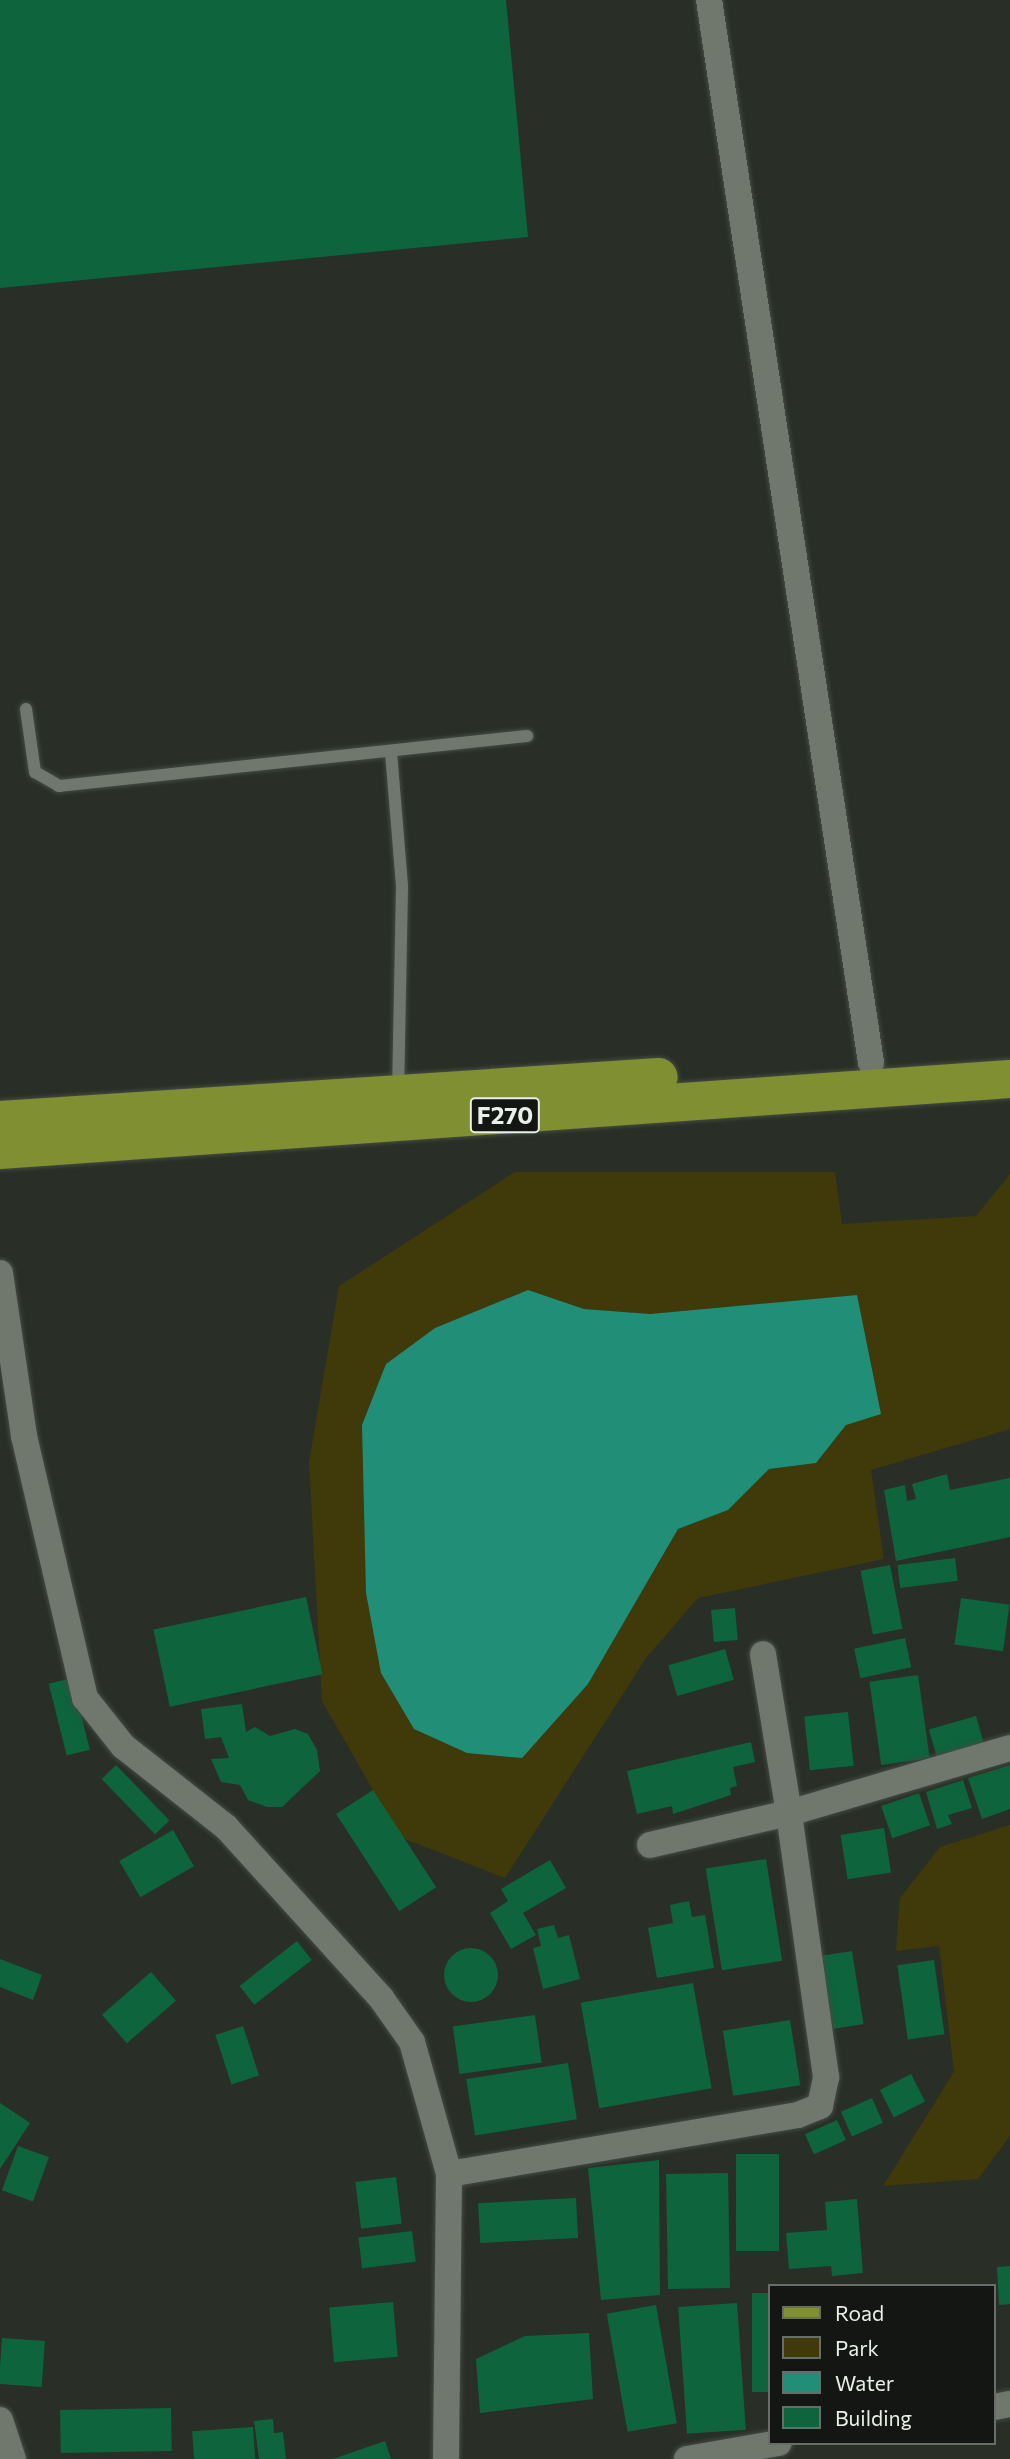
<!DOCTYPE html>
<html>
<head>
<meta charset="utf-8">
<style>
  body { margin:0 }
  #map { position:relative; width:1010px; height:2459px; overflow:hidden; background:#292f26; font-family:Commissioner,sans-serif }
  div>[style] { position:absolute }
  .green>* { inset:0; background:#403909 }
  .water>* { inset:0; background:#218e78 }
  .building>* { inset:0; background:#0e643c; transform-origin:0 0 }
  .round { border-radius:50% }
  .roads { filter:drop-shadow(0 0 2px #454b43) drop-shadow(0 0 2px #454b43) }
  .service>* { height:12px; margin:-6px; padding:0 6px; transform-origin:6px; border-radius:6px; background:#70786e }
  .minor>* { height:26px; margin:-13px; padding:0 13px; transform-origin:13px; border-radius:13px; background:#70786e }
  .primary>* { height:38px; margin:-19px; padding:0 19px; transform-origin:19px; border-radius:19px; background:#808f31 }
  span { translate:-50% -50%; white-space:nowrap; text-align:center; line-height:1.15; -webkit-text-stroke:5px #131612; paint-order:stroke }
  .shield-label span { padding:2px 5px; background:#131612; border:2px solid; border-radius:5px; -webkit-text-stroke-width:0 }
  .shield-label { font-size:24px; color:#eaefe9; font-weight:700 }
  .legend { position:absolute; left:768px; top:2284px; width:228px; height:161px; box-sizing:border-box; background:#131612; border:2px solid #696d68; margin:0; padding:9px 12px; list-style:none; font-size:21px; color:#eaefe9 }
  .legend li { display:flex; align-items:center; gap:14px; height:35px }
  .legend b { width:35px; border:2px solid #696d68 }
</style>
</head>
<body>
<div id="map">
  <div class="green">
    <i style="clip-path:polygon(evenodd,515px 1172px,835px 1172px,842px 1224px,976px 1216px,1010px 1174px,1010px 1429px,871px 1470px,884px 1559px,698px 1598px,646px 1658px,505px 1878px,400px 1837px,322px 1701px,309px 1462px,339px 1286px,515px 1172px,528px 1290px,584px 1309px,650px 1314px,857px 1295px,846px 1425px,816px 1463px,769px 1469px,728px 1510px,678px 1529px,588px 1684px,522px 1757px,467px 1753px,435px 1328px,528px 1290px)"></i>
    <i style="clip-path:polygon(1010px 1825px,1010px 2136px,978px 2179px,883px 2186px,954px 2072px,939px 1946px,896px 1951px,900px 1898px,940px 1847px)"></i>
  </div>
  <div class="water">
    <i style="clip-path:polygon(528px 1290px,584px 1309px,650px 1314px,857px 1295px,881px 1414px,846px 1425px,816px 1463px,769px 1469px,728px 1510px,678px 1529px,588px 1684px,522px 1758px,467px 1753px,414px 1729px,381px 1673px,366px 1593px,362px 1425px,386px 1364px,435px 1328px)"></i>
  </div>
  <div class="building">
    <i style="clip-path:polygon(0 0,506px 0,528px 237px,0 288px)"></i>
    <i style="clip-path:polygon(947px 1474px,950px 1490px,1010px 1478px,1010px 1537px,896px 1561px,884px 1490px,905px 1485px,907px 1501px,916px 1499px,912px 1484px)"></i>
    <i style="left:955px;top:1558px;width:23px;height:58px;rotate:83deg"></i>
    <i style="left:890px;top:1565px;width:65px;height:30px;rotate:79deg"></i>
    <i style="left:306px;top:1597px;width:79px;height:156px;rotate:78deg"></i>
    <i style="left:961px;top:1598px;width:49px;height:47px;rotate:8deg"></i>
    <i style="left:735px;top:1608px;width:32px;height:24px;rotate:85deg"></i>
    <i style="left:905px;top:1638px;width:30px;height:52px;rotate:78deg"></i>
    <i style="left:725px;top:1649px;width:32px;height:59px;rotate:74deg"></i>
    <i style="left:918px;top:1675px;width:84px;height:49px;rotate:82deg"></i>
    <i style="left:72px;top:1678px;width:74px;height:24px;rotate:76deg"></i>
    <i style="clip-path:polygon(242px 1704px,246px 1732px,255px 1727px,270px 1736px,295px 1729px,308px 1734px,317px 1750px,320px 1771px,282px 1807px,267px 1807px,248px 1800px,240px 1785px,221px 1782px,211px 1759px,229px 1758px,221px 1737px,205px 1739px,201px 1709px)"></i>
    <i style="left:848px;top:1712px;width:54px;height:44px;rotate:84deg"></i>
    <i style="left:976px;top:1716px;width:33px;height:49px;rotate:74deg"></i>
    <i style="clip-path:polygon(751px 1742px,755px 1762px,733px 1767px,737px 1786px,730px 1788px,731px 1795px,673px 1814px,672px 1806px,637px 1814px,627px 1771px)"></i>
    <i style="left:116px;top:1765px;width:77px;height:20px;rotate:46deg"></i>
    <i style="clip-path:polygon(1010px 1765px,1010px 1809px,982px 1819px,968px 1778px)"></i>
    <i style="clip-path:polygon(963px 1780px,972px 1808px,948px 1815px,952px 1824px,937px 1829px,926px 1792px)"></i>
    <i style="left:373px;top:1790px;width:116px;height:44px;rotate:57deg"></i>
    <i style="left:919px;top:1793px;width:34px;height:40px;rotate:71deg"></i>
    <i style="left:884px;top:1828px;width:45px;height:44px;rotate:81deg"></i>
    <i style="left:173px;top:1830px;width:42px;height:62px;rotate:60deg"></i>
    <i style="left:766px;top:1859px;width:103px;height:61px;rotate:81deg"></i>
    <i style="clip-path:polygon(550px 1860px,566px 1888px,523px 1913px,536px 1935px,511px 1949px,490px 1913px,508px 1901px,501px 1889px)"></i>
    <i style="clip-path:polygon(689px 1901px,692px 1917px,705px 1915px,714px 1968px,657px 1978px,648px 1928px,673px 1923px,670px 1905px)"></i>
    <i style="clip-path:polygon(554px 1925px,558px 1938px,569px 1935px,580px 1979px,543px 1989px,533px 1948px,541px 1946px,537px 1929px)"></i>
    <i style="left:297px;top:1941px;width:24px;height:73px;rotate:52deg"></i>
    <i class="round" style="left:444px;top:1948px;width:54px;height:54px"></i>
    <i style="left:852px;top:1951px;width:74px;height:31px;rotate:81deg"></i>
    <i style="clip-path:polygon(0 1959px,42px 1975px,33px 2000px,0 1987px)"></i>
    <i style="left:934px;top:1960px;width:75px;height:37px;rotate:82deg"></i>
    <i style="left:151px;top:1972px;width:38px;height:65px;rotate:49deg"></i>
    <i style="left:693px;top:1983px;width:107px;height:114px;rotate:80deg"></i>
    <i style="left:535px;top:2015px;width:48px;height:83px;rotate:82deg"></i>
    <i style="left:790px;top:2020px;width:66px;height:68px;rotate:81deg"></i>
    <i style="left:243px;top:2026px;width:52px;height:29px;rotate:72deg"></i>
    <i style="left:568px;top:2063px;width:57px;height:103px;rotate:81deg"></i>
    <i style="left:911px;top:2074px;width:31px;height:35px;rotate:63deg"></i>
    <i style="left:872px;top:2098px;width:27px;height:34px;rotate:66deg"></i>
    <i style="clip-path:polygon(0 2103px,30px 2123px,0 2169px)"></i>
    <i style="left:837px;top:2120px;width:22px;height:35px;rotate:66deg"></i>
    <i style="left:18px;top:2146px;width:33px;height:47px;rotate:20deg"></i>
    <i style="left:736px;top:2154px;width:43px;height:97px"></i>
    <i style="clip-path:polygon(659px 2160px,660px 2295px,601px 2300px,588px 2168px)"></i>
    <i style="left:728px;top:2173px;width:115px;height:62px;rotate:89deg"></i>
    <i style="left:396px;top:2177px;width:47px;height:41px;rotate:83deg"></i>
    <i style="left:576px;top:2198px;width:40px;height:98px;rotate:87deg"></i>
    <i style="clip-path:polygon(857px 2199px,863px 2273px,832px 2276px,831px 2266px,789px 2269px,786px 2233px,827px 2230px,825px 2202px)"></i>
    <i style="left:412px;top:2231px;width:31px;height:54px;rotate:83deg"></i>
    <i style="clip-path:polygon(1010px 2266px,1010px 2304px,999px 2305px,997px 2267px)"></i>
    <i style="left:752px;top:2293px;width:18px;height:99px"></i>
    <i style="left:393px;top:2302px;width:55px;height:64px;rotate:85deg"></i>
    <i style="left:737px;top:2303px;width:127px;height:59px;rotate:86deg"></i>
    <i style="left:656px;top:2305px;width:120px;height:50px;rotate:80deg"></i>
    <i style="clip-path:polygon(589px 2333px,593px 2399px,480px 2413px,476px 2359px,525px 2336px)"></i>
    <i style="left:2px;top:2338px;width:43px;height:46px;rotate:4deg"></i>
    <i style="left:171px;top:2408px;width:43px;height:111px;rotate:89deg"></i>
    <i style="clip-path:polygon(273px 2419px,274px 2433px,283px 2432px,286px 2459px,259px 2459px,254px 2421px)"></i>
    <i style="left:253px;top:2427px;width:32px;height:61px;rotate:86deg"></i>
    <i style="clip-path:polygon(385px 2441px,391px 2459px,333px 2459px)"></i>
  </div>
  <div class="roads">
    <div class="service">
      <i style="left:26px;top:709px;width:64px;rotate:81.9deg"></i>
      <i style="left:35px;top:772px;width:28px;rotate:30deg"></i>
      <i style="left:59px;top:786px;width:471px;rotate:-6.1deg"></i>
      <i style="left:391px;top:752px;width:135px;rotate:85.3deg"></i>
      <i style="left:402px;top:887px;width:203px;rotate:91.1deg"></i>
    </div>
    <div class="minor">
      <i style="left:709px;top:0;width:1075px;rotate:81.33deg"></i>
      <i style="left:0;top:1273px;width:165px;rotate:81.6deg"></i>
      <i style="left:24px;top:1436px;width:269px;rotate:76.9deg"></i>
      <i style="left:85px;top:1698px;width:61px;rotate:51.6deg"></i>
      <i style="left:123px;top:1746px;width:131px;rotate:38.2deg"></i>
      <i style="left:226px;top:1827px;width:231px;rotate:47.8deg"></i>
      <i style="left:381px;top:1998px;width:54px;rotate:54.8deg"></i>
      <i style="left:412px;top:2042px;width:137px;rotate:74.3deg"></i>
      <i style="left:449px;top:2174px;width:285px;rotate:90.6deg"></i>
      <i style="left:650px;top:1845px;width:143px;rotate:-13deg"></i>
      <i style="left:789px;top:1813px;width:161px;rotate:-99.3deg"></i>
      <i style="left:449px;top:2174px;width:354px;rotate:-9.6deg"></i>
      <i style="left:798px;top:2115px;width:24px;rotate:-22deg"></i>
      <i style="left:820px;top:2106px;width:30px;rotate:-78deg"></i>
      <i style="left:826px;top:2077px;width:267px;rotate:-98deg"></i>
      <i style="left:789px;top:1813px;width:230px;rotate:-16.4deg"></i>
      <i style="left:994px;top:2407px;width:16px;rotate:-11deg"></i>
      <i style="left:0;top:2420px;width:41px;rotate:71.6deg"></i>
      <i style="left:687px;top:2459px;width:93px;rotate:-9.9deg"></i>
    </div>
    <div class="primary">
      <i style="left:0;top:1120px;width:660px;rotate:-3.73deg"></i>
      <i style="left:0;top:1150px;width:1012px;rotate:-4.02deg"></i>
    </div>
  </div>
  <div class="shield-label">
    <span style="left:505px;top:1115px">F270</span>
  </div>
  <ul class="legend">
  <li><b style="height:9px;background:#808f31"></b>Road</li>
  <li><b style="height:19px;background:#403909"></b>Park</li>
  <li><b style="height:19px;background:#218e78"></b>Water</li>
  <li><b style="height:19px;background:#0e643c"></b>Building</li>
  </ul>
</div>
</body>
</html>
